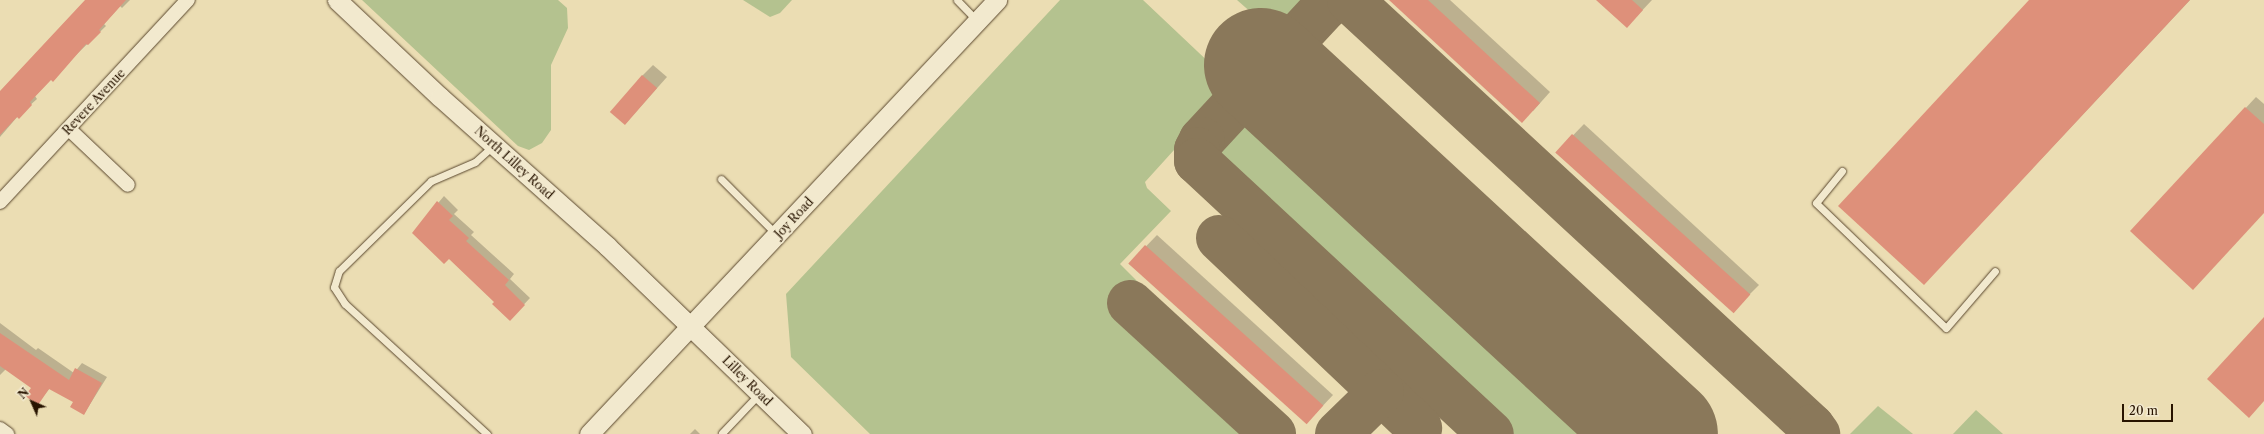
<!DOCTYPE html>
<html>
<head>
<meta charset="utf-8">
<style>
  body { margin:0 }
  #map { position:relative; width:2264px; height:434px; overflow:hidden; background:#ebddb3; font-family:"Libre Caslon Text",serif }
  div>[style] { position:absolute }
  .green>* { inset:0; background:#b4c28f }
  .shadow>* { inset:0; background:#0003 }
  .taxiway>* { height:46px; margin:-23px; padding:0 23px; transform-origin:23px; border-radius:23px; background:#8a785a }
  .runway>* { height:114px; margin:-57px; padding:0 57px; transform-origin:57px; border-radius:57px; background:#8a785a }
  .building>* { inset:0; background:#de907a; transform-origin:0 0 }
  .roads { filter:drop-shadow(0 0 1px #59462d) drop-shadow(0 0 1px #59462d) }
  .lane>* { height:7px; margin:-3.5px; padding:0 3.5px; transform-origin:3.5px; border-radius:3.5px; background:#f2e9ce }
  .street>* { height:14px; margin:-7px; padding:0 7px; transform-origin:7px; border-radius:7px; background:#f2e9ce }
  .secondary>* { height:19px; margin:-9.5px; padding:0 9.5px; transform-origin:9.5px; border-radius:9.5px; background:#f2e9ce }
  span { translate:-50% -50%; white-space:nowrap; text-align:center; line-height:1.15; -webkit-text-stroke:3.5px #f2e9ce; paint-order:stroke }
  .street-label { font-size:12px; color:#281400 }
  .north { position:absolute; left:12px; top:382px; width:40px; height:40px; -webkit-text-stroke:3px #f2e9ce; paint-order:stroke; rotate:315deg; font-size:11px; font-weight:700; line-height:16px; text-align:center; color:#281400 }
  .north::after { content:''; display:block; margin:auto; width:14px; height:18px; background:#281400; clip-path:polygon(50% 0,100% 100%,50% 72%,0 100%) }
  .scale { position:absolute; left:2122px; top:404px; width:51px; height:18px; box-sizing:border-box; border:2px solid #281400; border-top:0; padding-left:5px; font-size:12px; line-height:14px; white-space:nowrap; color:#281400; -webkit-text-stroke:3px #f2e9ce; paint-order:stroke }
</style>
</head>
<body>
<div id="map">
  <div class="green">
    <i style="clip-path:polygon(362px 0,558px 0,567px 8px,568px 28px,551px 65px,551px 130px,542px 143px,529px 150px,518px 146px)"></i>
    <i style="clip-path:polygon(743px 0,792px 0,780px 13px,770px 17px)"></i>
    <i style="clip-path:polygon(1060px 0,1143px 0,1233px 85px,1145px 182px,1147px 188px,1171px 211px,1120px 264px,1139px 283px,1118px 306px,1256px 434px,870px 434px,791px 357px,786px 294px)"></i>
    <i style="clip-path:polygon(1237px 0,1314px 0,1279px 37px)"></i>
    <i style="clip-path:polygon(1249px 113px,1268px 117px,1611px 434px,1507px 434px,1231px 177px,1217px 154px,1232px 128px)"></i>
    <i style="clip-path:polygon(1878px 406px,1913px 434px,1850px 434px)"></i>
    <i style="clip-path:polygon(1976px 410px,2003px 434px,1953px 434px)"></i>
  </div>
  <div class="shadow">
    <i style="clip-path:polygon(86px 0,130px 0,122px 8px,120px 6px,104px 24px,106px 26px,51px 79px,35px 96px,37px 99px,18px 116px,0 137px,0 92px)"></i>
    <i style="clip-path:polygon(1390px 0,1450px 0,1550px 92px,1533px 111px)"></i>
    <i style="clip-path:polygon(1597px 0,1652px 0,1637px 16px)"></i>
    <i style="clip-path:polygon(2030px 0,2190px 0,1924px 284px)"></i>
    <i style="clip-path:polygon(653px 65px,667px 77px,625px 124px,642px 76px)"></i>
    <i style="clip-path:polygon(2256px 97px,2264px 104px,2264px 212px,2131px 231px)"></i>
    <i style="clip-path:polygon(1584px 124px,1759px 285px,1741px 303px,1556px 153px)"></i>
    <i style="clip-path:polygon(444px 196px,458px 210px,454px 214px,474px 232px,471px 235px,514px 274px,510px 279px,530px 298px,515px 314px,495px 302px,449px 258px,413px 233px)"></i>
    <i style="clip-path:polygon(1157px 235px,1333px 395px,1316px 413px,1129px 264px)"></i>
    <i style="clip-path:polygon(0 323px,36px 350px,38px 348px,74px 373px,82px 363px,107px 377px,84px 414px,74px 401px,50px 388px,37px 404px,32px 387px,6px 369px,0 375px)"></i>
    <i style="clip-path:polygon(695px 429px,700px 434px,690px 434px)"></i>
  </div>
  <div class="taxiway">
    <i style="left:1334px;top:0;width:11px;rotate:142deg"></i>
    <i style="left:1325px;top:7px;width:181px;rotate:132.8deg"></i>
    <i style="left:1202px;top:140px;width:11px;rotate:117deg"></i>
    <i style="left:1197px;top:150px;width:11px;rotate:90deg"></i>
    <i style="left:1197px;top:161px;width:401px;rotate:42.9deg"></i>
    <i style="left:1350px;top:0;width:629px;rotate:42.75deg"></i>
    <i style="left:1812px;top:427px;width:9px;rotate:54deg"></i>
    <i style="left:1219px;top:238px;width:276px;rotate:43.5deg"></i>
    <i style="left:1130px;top:303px;width:194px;rotate:42.5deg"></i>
    <i style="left:1338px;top:434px;width:60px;rotate:-44.3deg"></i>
  </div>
  <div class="runway">
    <i style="left:1261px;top:65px;width:544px;rotate:42.69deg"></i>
  </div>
  <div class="building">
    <i style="clip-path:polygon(85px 0,126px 0,99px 30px,101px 32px,88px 45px,86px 44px,53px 82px,51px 80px,30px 102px,32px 105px,19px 119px,17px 117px,0 135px,0 91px)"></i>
    <i style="clip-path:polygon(1389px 0,1428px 0,1540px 103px,1522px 123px)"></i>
    <i style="clip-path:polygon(1596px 0,1632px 0,1643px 10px,1627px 28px)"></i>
    <i style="clip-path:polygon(2029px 0,2190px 0,1924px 285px,1838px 206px)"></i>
    <i style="left:642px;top:75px;width:20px;height:49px;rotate:41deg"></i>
    <i style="clip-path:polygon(2245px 107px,2264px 124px,2264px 213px,2193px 290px,2130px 231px)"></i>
    <i style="left:1572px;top:134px;width:240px;height:25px;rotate:42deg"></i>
    <i style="clip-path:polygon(437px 201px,453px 216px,449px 220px,469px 238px,466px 241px,509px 280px,505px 285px,525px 305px,510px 321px,492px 304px,494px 302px,449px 259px,444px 264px,412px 233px)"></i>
    <i style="left:1145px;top:245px;width:240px;height:25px;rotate:42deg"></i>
    <i style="clip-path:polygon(2264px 317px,2264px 401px,2249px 418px,2207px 379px)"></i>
    <i style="clip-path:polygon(0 333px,69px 380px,75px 368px,102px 383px,84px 415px,70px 407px,73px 402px,49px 389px,38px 405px,25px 396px,31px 388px,0 366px)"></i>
  </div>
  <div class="roads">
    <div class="lane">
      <i style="left:957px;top:0;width:29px;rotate:46deg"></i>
      <i style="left:1842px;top:171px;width:41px;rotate:129.1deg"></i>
      <i style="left:1816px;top:203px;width:180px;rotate:43.9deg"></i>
      <i style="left:1946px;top:328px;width:75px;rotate:-49.3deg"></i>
      <i style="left:721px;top:179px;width:78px;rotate:45deg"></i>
      <i style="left:487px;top:434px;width:193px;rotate:-137.5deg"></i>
      <i style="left:345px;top:304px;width:20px;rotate:-123deg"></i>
      <i style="left:334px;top:287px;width:17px;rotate:-73deg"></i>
      <i style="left:339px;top:271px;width:129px;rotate:-44.4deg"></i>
      <i style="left:431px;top:181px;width:48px;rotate:-23.4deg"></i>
      <i style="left:475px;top:162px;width:25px;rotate:-42deg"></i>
      <i style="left:723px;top:434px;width:1px;rotate:-135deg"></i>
      <i style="left:722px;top:433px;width:54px;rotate:-46.5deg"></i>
    </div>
    <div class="street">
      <i style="left:69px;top:129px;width:81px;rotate:43.5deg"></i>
      <i style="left:0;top:202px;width:276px;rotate:-47.1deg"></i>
      <i style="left:0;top:429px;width:9px;rotate:36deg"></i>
    </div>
    <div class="secondary">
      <i style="left:337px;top:0;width:141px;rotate:43.3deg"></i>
      <i style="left:440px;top:97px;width:224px;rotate:41.7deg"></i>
      <i style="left:607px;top:246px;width:271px;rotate:44deg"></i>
      <i style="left:589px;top:434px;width:596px;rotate:-46.77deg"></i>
    </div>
  </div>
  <div class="street-label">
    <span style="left:94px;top:102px;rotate:-47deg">Revere Avenue</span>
    <span style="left:514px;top:163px;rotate:42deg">North Lilley Road</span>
    <span style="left:794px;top:218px;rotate:-47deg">Joy Road</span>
    <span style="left:747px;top:381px;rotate:45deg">Lilley Road</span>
  </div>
  <div class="north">N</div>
  <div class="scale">20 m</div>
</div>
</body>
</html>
